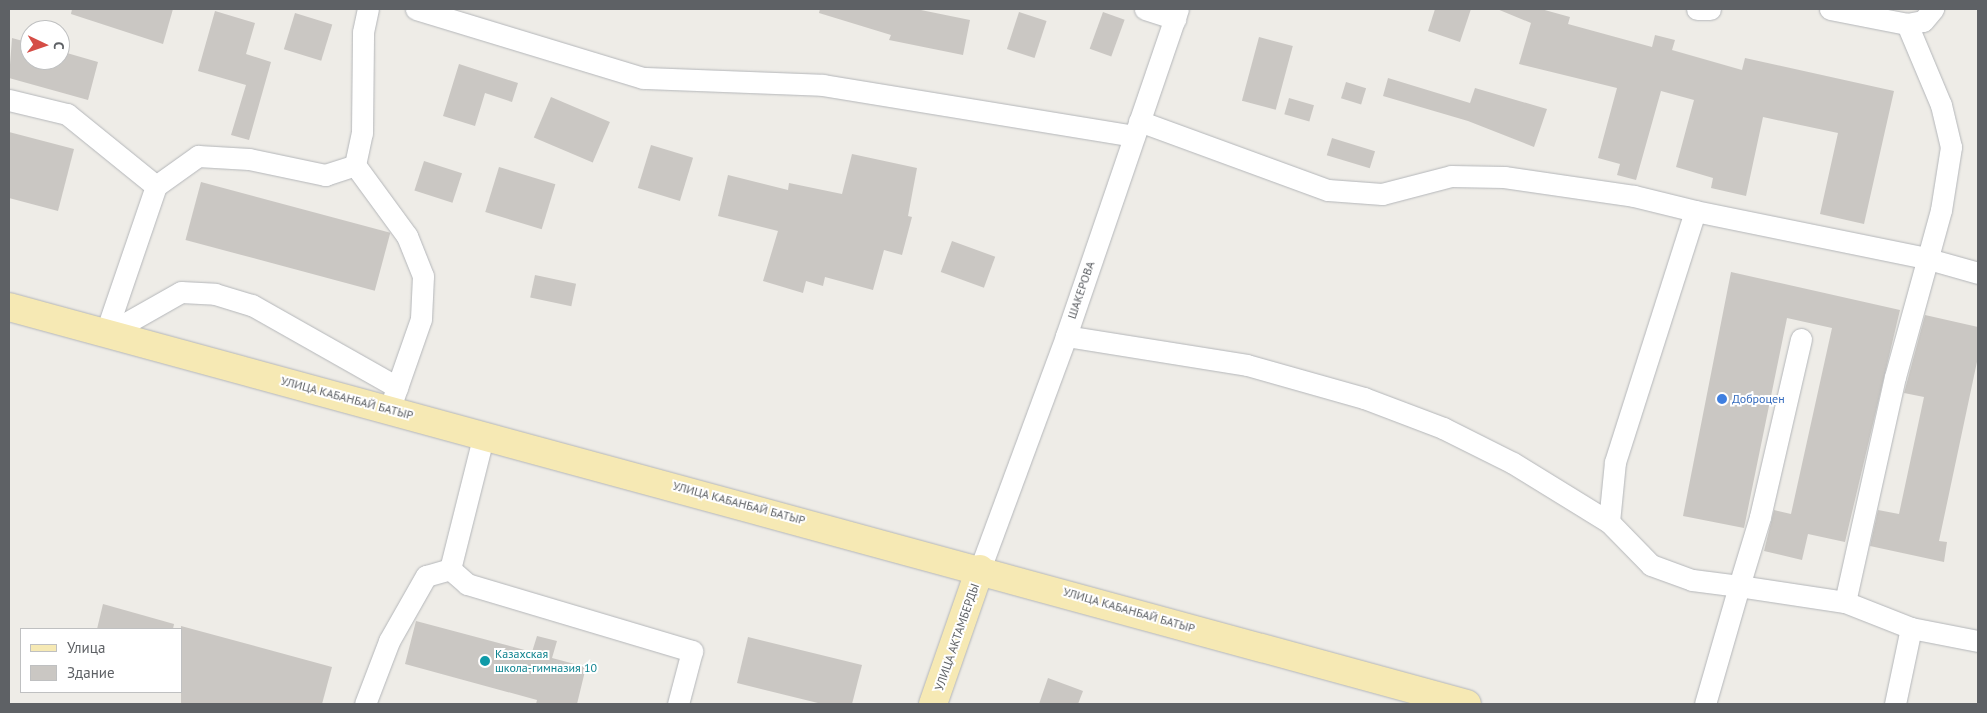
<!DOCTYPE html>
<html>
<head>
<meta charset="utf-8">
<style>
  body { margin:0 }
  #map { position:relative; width:1987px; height:713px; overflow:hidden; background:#eeece7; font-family:"PT Sans",sans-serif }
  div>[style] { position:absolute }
  .building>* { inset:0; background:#cac7c3; transform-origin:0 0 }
  .roads { filter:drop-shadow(0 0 1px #b4b6b9) drop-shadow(0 0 1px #b4b6b9) }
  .minor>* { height:21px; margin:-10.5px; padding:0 10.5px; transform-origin:10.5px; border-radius:10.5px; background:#fff }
  .major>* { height:28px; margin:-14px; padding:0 14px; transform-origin:14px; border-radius:14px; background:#f6e9b4 }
  .dots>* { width:14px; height:14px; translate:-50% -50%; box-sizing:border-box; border:2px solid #fff; border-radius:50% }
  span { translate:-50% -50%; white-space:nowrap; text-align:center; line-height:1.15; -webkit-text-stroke:4px #fff; paint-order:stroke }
  .street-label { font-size:12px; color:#5e6165 }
  .shop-label { font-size:12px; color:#366cbe }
  .left { translate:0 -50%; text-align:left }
  .culture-label { font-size:12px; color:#0d838f }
  .frame { position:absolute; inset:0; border:10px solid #5e6165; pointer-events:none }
  .legend { position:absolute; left:20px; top:628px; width:162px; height:65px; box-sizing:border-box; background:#fff; border:1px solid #bfc0c1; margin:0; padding:6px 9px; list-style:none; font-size:15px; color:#5e6165 }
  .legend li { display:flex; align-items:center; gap:10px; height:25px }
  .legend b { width:25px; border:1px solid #bfc0c1 }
  .north { position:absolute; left:20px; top:20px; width:50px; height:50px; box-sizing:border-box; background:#fff; border:1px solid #bfc0c1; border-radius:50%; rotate:93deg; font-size:14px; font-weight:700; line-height:20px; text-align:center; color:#5e6165 }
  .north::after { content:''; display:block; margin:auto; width:18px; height:22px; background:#d54d46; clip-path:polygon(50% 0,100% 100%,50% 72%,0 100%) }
</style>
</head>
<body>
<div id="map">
  <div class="building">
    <i style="clip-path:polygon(72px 9px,173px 9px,163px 44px,71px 14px)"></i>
    <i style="clip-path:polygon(820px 9px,916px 9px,970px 20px,963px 55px,889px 40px,891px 35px,819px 13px)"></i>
    <i style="clip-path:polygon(1435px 9px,1471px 9px,1460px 42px,1428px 31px)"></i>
    <i style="clip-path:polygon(1497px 9px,1541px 9px,1570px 17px,1568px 24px,1652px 47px,1655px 35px,1675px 40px,1672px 50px,1742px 70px,1745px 58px,1894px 91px,1864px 224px,1820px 214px,1838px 133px,1763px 117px,1746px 196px,1711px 188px,1713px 178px,1676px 167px,1694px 100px,1661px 91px,1636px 180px,1617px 175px,1620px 164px,1598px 158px,1617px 88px,1519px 64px,1531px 23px)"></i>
    <i style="clip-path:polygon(215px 11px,255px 23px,246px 54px,271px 62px,249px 140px,231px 135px,246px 85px,198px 71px)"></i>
    <i style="left:1019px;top:12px;width:29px;height:39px;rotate:18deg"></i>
    <i style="left:1103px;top:12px;width:23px;height:39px;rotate:20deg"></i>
    <i style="left:295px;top:13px;width:39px;height:38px;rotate:17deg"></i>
    <i style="left:1259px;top:37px;width:35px;height:66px;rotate:15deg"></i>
    <i style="clip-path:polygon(12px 38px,30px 43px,30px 60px,60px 60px,60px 51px,98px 62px,88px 100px,9px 78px)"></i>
    <i style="clip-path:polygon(459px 64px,518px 83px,512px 102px,485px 93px,475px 126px,443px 116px)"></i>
    <i style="clip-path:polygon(1388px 78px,1470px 103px,1475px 88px,1547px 109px,1534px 147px,1468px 121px,1383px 96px)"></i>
    <i style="left:1346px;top:82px;width:21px;height:17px;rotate:17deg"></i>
    <i style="left:551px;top:97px;width:64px;height:44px;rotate:23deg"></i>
    <i style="left:1289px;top:98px;width:26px;height:17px;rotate:16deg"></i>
    <i style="clip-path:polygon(9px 132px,74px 149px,58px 211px,9px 198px)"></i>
    <i style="left:1332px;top:138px;width:45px;height:18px;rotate:17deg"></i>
    <i style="left:651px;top:145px;width:44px;height:45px;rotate:17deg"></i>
    <i style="clip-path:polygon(852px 154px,917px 168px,908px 216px,912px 217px,902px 255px,884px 250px,873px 290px,825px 277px,823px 286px,806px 281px,803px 293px,763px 281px,778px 231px,718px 216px,728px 175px,788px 190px,789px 183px,842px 194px)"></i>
    <i style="left:424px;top:161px;width:40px;height:31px;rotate:18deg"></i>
    <i style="left:499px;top:167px;width:59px;height:47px;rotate:17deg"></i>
    <i style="left:201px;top:182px;width:196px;height:60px;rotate:15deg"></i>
    <i style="left:952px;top:241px;width:46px;height:33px;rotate:20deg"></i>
    <i style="clip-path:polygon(1731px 272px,1900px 310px,1845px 542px,1808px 534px,1802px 560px,1764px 551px,1774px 510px,1791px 514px,1832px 328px,1787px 318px,1744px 528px,1683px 516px)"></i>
    <i style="left:535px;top:275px;width:42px;height:23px;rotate:12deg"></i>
    <i style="clip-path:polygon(1925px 315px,1978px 327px,1978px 357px,1939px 541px,1947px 542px,1944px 562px,1870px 546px,1878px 510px,1899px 514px,1924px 397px,1904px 393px)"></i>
    <i style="clip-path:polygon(103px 604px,174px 624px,173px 629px,97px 629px)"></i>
    <i style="clip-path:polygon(416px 621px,532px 652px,537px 636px,557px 641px,552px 658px,586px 667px,577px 704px,536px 704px,537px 700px,405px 664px)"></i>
    <i style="clip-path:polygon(181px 626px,332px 667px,322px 704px,181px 704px)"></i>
    <i style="clip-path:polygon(748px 637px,862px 665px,852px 704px,822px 704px,737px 683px)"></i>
    <i style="clip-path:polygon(1048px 678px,1083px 691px,1078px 704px,1039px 704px)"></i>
  </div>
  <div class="roads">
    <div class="minor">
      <i style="left:416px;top:9px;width:237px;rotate:16.9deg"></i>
      <i style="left:643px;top:78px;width:180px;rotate:2.2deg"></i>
      <i style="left:823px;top:85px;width:315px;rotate:9.3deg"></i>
      <i style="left:1145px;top:9px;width:32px;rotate:18deg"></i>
      <i style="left:1697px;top:9px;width:13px"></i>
      <i style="left:1830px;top:9px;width:78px;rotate:11deg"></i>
      <i style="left:1907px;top:24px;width:16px;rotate:-11deg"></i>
      <i style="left:1923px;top:21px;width:16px;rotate:-50deg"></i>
      <i style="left:9px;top:100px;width:60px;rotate:13.6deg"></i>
      <i style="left:67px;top:114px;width:114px;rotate:39deg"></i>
      <i style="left:1139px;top:121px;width:201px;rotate:20.1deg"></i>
      <i style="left:1328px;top:190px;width:54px;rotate:4.2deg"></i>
      <i style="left:1382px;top:194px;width:71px;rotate:-14.6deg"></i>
      <i style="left:1451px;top:176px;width:53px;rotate:1.1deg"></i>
      <i style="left:1504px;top:177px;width:131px;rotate:8.3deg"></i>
      <i style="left:1634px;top:196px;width:63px;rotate:13.8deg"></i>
      <i style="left:355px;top:165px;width:88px;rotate:53.8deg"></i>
      <i style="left:407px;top:236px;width:43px;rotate:68.2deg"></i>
      <i style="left:423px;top:276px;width:43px;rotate:92.7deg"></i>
      <i style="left:421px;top:319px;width:85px;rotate:109.3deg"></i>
      <i style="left:105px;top:335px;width:157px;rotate:-71.1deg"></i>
      <i style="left:156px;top:186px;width:52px;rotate:-35.5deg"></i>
      <i style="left:198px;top:156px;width:51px;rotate:3.4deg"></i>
      <i style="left:249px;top:159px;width:78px;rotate:11.9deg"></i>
      <i style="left:325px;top:175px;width:32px;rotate:-18deg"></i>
      <i style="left:355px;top:165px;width:33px;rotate:-78deg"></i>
      <i style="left:362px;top:133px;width:101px;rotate:-89.4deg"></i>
      <i style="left:363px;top:32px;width:24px;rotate:-78deg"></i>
      <i style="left:105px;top:335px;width:87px;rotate:-29.5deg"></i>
      <i style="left:181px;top:292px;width:34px;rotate:3deg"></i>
      <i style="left:215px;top:294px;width:39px;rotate:17deg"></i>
      <i style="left:252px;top:305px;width:167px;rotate:29.5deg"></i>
      <i style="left:1066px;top:336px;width:183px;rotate:9.1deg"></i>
      <i style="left:1247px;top:365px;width:122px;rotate:15.8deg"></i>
      <i style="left:1364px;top:398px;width:85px;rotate:20.8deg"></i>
      <i style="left:1443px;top:428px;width:78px;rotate:26.6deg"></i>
      <i style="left:1513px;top:463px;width:113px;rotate:31.6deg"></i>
      <i style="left:1801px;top:339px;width:183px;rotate:103deg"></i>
      <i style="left:1760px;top:517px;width:72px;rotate:106.9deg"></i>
      <i style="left:1739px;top:586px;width:47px;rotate:-172.7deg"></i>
      <i style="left:1692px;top:580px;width:44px;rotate:-159.9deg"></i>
      <i style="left:1651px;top:565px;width:60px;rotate:-134.3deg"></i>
      <i style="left:1609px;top:522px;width:60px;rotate:-84.3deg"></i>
      <i style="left:1615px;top:462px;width:263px;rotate:-72.3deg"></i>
      <i style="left:1695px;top:211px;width:235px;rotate:11.5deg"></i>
      <i style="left:1925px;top:258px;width:55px;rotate:15.8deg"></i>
      <i style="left:484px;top:434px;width:139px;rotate:104.1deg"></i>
      <i style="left:450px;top:569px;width:23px;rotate:41deg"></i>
      <i style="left:467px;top:584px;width:235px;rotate:16.6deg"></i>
      <i style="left:692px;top:651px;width:55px;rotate:104.8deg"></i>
      <i style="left:980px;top:569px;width:248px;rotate:-69.7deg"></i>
      <i style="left:1066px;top:336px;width:346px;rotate:-71.1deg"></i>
      <i style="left:1845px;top:602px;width:230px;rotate:-77.5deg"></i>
      <i style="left:1895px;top:377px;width:173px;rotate:-74.6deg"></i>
      <i style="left:1941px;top:210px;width:64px;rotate:-81deg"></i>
      <i style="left:1951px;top:147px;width:43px;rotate:-103.4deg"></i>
      <i style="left:1941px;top:105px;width:88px;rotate:-112.8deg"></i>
      <i style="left:1911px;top:628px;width:68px;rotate:11deg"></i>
      <i style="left:365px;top:704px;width:67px;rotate:-69.1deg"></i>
      <i style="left:389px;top:641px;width:75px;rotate:-60.4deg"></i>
      <i style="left:426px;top:576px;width:25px;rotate:-16deg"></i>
      <i style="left:1705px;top:704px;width:123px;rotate:-73.9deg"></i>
      <i style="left:1739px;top:586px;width:107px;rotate:8.6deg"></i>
      <i style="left:1845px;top:602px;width:71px;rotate:21.5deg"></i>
      <i style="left:1911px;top:628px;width:78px;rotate:101.9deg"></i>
    </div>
    <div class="major">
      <i style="left:9px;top:307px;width:1511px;rotate:15.23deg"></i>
      <i style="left:933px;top:704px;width:143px;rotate:-70.8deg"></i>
    </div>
  </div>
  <div class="dots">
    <i style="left:1722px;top:399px;background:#3f7fe0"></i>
    <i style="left:485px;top:661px;background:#0f9aa8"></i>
  </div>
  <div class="street-label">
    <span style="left:1081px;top:290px;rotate:-71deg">ШАКЕРОВА</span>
    <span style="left:347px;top:398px;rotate:15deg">УЛИЦА КАБАНБАЙ БАТЫР</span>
    <span style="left:739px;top:503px;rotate:15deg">УЛИЦА КАБАНБАЙ БАТЫР</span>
    <span style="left:1129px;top:610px;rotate:16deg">УЛИЦА КАБАНБАЙ БАТЫР</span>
    <span style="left:957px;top:637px;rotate:-71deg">УЛИЦА АКТАМБЕРДЫ</span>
  </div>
  <div class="shop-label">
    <span class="left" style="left:1732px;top:399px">Доброцен</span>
  </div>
  <div class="culture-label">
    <span class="left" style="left:495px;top:661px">Казахская<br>школа-гимназия 10</span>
  </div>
  <div class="frame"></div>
  <ul class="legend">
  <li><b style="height:6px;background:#f6e9b4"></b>Улица</li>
  <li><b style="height:14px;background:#cac7c3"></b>Здание</li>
  </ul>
  <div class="north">С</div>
</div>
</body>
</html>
